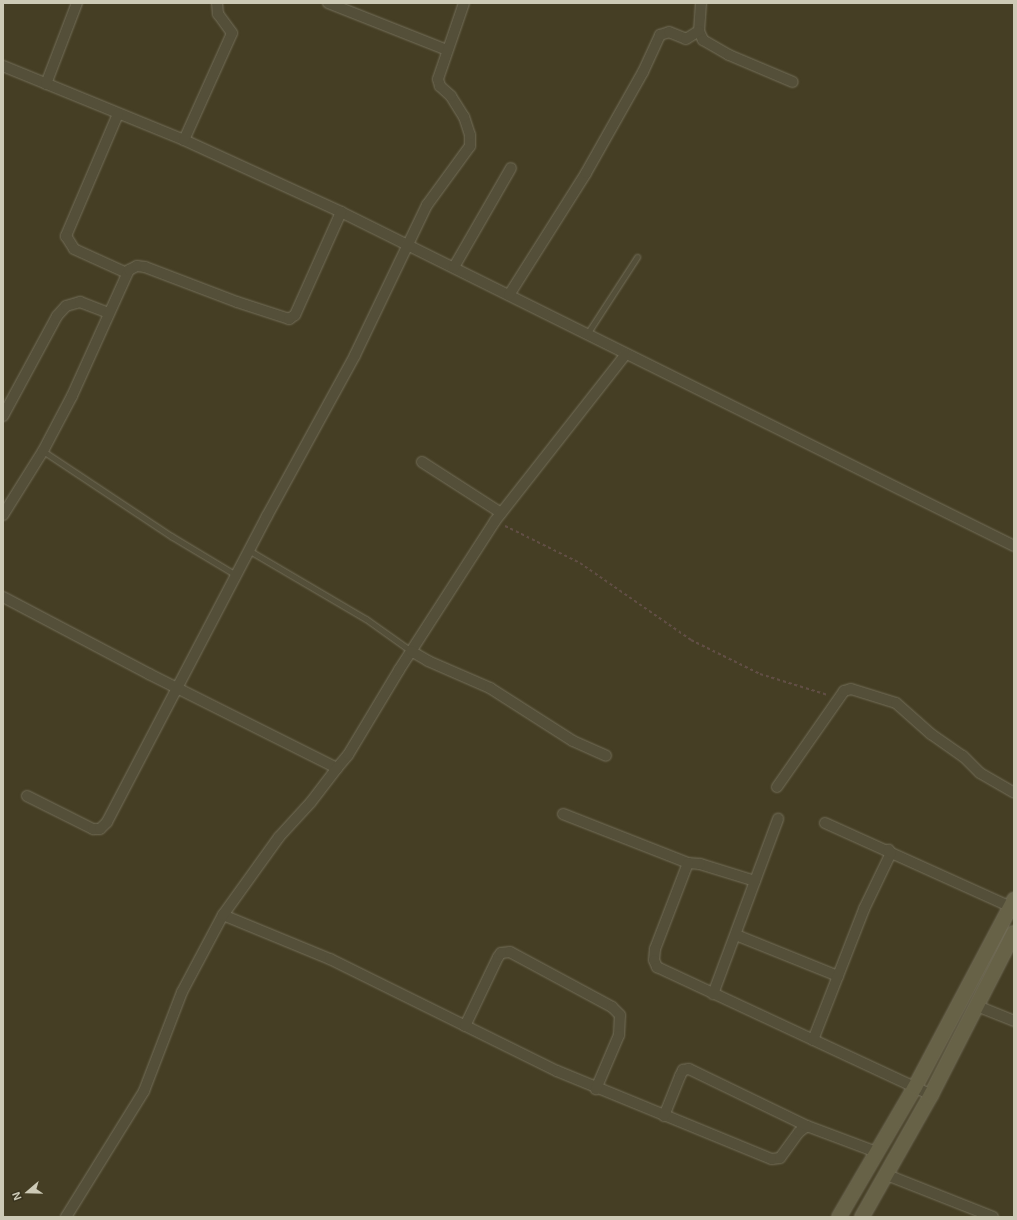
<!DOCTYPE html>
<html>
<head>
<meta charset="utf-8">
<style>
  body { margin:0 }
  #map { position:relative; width:1017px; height:1220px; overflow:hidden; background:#453e24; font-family:Arial,sans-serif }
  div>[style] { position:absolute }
  .path>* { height:2px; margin-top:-1px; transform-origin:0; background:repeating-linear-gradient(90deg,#614e45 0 3px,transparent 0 6px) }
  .roads { filter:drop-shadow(0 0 1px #746f5a) drop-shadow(0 0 1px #746f5a) }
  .lane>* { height:5px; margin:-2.5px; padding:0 2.5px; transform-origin:2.5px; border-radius:2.5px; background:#544f39 }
  .street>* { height:10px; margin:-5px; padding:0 5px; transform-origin:5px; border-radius:5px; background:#544f39 }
  .secondary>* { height:14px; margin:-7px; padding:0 7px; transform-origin:7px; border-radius:7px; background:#676247 }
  span { translate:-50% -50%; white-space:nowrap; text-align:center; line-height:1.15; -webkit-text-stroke:4px #39341e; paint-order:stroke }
  .frame { position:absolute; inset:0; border:4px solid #cdcab6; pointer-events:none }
  .north { position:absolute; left:8px; top:1172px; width:40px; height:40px; -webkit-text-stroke:3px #39341e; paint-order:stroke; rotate:250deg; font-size:11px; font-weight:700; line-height:16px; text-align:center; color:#cdcab6 }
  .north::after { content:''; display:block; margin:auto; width:14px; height:18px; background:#cdcab6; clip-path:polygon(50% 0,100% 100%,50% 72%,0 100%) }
</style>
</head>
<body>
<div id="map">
  <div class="path">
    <i style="left:505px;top:526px;width:84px;rotate:26.3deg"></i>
    <i style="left:580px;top:563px;width:135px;rotate:34.7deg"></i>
    <i style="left:691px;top:640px;width:77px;rotate:26.2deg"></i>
    <i style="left:760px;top:674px;width:71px;rotate:17.2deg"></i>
  </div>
  <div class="roads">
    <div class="lane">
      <i style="left:587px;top:334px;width:92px;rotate:-57deg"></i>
      <i style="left:43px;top:451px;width:154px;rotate:33.6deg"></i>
      <i style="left:171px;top:536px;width:76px;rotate:31deg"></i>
      <i style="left:250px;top:551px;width:134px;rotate:30.4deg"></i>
      <i style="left:366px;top:619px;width:55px;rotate:35.4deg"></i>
    </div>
    <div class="street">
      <i style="left:328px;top:3px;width:128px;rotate:21.6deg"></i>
      <i style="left:701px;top:3px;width:28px;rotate:94deg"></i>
      <i style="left:699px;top:31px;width:10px;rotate:66deg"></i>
      <i style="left:703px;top:40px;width:30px;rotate:30deg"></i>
      <i style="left:729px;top:55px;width:69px;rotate:22.9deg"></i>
      <i style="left:3px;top:66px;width:196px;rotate:22.2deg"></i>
      <i style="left:184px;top:140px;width:173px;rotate:24.6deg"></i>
      <i style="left:341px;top:212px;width:751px;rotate:26.39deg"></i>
      <i style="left:46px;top:84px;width:87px;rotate:-69.1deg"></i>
      <i style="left:118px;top:114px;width:133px;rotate:113.1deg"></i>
      <i style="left:66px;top:236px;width:15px;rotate:58deg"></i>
      <i style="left:74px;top:249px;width:58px;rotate:24.4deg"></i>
      <i style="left:184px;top:140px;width:117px;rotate:-65.8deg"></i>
      <i style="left:232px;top:33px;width:24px;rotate:-126deg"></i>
      <i style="left:218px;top:14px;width:11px;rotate:-95deg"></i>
      <i style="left:454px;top:267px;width:114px;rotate:-60.1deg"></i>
      <i style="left:509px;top:295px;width:144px;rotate:-57.7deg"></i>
      <i style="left:586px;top:173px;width:116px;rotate:-60.6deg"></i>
      <i style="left:643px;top:72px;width:41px;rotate:-65.3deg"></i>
      <i style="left:660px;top:35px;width:9px;rotate:-18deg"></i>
      <i style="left:669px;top:32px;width:18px;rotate:22deg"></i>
      <i style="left:686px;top:39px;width:15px;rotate:-32deg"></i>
      <i style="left:3px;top:416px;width:114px;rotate:-61.6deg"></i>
      <i style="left:57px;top:316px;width:13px;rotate:-48deg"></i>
      <i style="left:66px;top:306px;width:15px;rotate:-16deg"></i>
      <i style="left:80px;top:302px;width:31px;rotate:21deg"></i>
      <i style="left:422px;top:462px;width:94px;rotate:32.8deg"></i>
      <i style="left:3px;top:515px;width:75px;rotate:-58deg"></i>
      <i style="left:43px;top:451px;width:62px;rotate:-62.2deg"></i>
      <i style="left:72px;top:396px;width:138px;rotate:-65.7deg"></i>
      <i style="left:129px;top:270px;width:9px;rotate:-27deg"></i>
      <i style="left:137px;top:266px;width:8px;rotate:7deg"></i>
      <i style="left:145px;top:267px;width:98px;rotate:20.8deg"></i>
      <i style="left:237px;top:302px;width:55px;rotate:18.1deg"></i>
      <i style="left:289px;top:319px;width:7px;rotate:-34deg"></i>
      <i style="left:295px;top:315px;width:113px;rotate:-65.9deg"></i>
      <i style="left:3px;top:597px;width:165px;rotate:27.8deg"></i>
      <i style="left:149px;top:674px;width:210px;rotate:26.6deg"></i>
      <i style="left:337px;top:768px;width:17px;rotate:-50deg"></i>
      <i style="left:348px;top:755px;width:99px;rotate:-59deg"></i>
      <i style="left:399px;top:670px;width:177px;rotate:-57.2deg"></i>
      <i style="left:495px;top:521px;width:212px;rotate:-51.9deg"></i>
      <i style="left:411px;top:651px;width:20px;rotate:30deg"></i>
      <i style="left:428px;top:661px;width:68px;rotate:23.5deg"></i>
      <i style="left:490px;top:688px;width:98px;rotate:32.6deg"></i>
      <i style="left:573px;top:741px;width:36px;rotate:24deg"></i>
      <i style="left:777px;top:787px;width:117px;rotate:-55.1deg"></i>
      <i style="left:844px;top:691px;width:7px;rotate:-16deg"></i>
      <i style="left:851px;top:689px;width:47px;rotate:17.3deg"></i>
      <i style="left:896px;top:703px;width:47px;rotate:41.5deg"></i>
      <i style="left:931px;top:734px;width:39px;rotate:35deg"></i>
      <i style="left:963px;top:756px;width:24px;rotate:45deg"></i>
      <i style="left:980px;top:773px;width:39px;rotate:30deg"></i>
      <i style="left:27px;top:796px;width:74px;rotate:26.6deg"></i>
      <i style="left:93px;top:829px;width:7px"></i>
      <i style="left:100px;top:829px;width:10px;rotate:-45deg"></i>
      <i style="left:107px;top:822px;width:345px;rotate:-62.4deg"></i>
      <i style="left:267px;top:516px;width:183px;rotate:-61.3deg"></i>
      <i style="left:355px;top:355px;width:166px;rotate:-64.4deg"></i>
      <i style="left:427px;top:205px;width:73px;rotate:-53.9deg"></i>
      <i style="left:470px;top:146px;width:11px;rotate:-90deg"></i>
      <i style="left:470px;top:135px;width:19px;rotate:-108deg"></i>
      <i style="left:464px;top:117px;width:25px;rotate:-122deg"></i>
      <i style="left:451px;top:96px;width:15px;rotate:-138deg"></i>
      <i style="left:440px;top:86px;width:7px;rotate:-106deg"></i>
      <i style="left:438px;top:79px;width:80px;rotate:-71.1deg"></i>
      <i style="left:563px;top:814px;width:134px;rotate:21.4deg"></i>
      <i style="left:825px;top:823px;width:204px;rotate:24.3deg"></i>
      <i style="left:755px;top:881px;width:58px;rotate:-162.8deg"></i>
      <i style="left:700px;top:864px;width:12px;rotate:-175deg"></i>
      <i style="left:688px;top:863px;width:92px;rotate:111deg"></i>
      <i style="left:655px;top:949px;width:11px;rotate:95deg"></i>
      <i style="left:654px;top:960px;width:8px;rotate:67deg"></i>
      <i style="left:657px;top:967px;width:302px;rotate:25deg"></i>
      <i style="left:223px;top:915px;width:116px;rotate:22.4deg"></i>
      <i style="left:330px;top:959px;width:253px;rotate:26.3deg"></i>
      <i style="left:557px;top:1071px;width:232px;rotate:22.3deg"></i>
      <i style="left:772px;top:1159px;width:8px;rotate:-7deg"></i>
      <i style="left:780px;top:1158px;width:32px;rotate:-54deg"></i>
      <i style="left:799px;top:1132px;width:10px;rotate:-37deg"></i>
      <i style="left:807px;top:1126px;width:74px;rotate:20.6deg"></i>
      <i style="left:736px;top:935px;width:110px;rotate:21.9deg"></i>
      <i style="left:713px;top:994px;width:187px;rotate:-69.6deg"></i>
      <i style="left:977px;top:1006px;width:40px;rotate:22deg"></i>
      <i style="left:465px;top:1026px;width:76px;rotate:-64.4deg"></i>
      <i style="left:498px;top:957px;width:5px;rotate:-53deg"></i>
      <i style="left:501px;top:953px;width:9px;rotate:-6deg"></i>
      <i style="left:510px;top:952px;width:116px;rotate:28.3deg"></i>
      <i style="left:612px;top:1007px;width:11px;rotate:45deg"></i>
      <i style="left:620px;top:1015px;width:20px;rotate:93deg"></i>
      <i style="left:619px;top:1035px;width:59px;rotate:113.1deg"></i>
      <i style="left:813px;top:1040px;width:141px;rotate:-68.7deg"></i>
      <i style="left:864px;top:909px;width:62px;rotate:-64.3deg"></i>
      <i style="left:891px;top:853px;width:4px;rotate:-124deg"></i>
      <i style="left:664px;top:1116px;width:43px;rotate:-68.2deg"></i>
      <i style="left:680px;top:1076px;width:7px;rotate:-63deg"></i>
      <i style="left:683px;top:1070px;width:6px;rotate:-9deg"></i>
      <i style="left:689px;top:1069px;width:131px;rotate:25.8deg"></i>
      <i style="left:887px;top:1175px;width:114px;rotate:21.6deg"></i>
      <i style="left:66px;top:1217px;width:148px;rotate:-58.2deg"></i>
      <i style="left:144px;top:1091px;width:106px;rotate:-69deg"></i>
      <i style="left:182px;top:992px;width:87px;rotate:-62deg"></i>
      <i style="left:223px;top:915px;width:96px;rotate:-54.3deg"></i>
      <i style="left:279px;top:837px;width:47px;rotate:-47.6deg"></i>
      <i style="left:311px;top:802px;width:43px;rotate:-52.6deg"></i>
    </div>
    <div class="secondary">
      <i style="left:839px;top:1217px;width:151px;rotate:-59.7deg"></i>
      <i style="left:915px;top:1087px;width:212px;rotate:-62.1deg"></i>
      <i style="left:862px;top:1217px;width:140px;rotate:-60.5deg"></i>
      <i style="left:931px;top:1095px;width:182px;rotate:-62.9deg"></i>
    </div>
  </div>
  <div class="frame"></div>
  <div class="north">N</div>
</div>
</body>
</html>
